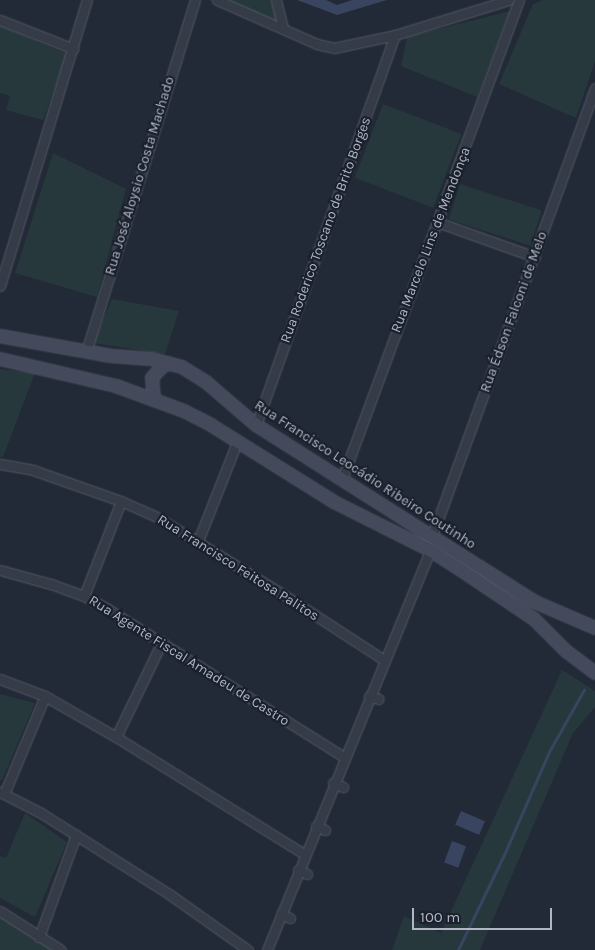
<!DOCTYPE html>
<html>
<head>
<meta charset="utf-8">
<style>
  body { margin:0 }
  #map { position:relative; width:595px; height:950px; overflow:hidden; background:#222937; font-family:Karla,sans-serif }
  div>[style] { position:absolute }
  .green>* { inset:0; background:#27383c; transform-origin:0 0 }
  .water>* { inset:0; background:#394460; transform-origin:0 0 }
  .stream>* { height:2.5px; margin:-1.25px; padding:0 1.25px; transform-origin:1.25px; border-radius:1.25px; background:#394460 }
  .roads { filter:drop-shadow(0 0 1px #535966) drop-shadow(0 0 1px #535966) }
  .minor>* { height:9px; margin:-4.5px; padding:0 4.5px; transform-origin:4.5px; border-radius:4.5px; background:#363b48 }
  .secondary>* { height:12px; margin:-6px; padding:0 6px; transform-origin:6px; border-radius:6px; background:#444a5b }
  span { translate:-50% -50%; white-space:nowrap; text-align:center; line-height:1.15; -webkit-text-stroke:4.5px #1b202d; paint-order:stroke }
  .street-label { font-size:14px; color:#b0b6c4 }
  .scale { position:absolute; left:412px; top:908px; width:140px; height:22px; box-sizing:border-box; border:2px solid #b0b6c4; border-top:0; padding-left:6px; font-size:15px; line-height:18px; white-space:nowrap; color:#b0b6c4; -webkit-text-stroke:4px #1b202d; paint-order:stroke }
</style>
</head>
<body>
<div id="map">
  <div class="green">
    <i style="clip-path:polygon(209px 0,271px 0,281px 29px)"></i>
    <i style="clip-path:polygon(544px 0,595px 0,595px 61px,576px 118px,499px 84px,533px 4px)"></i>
    <i style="clip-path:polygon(510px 11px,477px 97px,401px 66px,407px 37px)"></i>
    <i style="clip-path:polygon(0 26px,67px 54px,43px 120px,6px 110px,10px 96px,0 93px)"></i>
    <i style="left:383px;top:104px;width:84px;height:79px;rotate:21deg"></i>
    <i style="clip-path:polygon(53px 153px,126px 189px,97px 297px,15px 273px)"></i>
    <i style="left:460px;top:184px;width:86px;height:37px;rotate:18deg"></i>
    <i style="clip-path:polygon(112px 299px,179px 311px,165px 354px,93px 343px)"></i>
    <i style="clip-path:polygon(0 369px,35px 373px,3px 457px,0 457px)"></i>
    <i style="clip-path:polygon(562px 670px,595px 691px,595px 707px,573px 733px,480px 950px,392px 950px,404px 916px,441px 933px)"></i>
    <i style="clip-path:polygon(0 694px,35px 703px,2px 780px,0 780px)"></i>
    <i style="clip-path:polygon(25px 813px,67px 842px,35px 917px,0 898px,0 856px,6px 858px)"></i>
    <i style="clip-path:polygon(0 912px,61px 950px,0 950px)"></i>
  </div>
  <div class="water">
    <i style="clip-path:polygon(297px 0,326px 0,337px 5px,352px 0,387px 0,337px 15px)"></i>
    <i style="left:461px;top:811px;width:26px;height:15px;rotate:23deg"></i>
    <i style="left:452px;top:841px;width:15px;height:23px;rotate:20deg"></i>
  </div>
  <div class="stream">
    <i style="left:458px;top:950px;width:106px;rotate:-64.2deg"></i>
    <i style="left:504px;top:855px;width:112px;rotate:-66.4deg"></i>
    <i style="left:549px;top:752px;width:71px;rotate:-60.6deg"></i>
  </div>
  <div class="roads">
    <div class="minor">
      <i style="left:217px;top:0;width:109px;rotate:23.7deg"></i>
      <i style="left:317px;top:44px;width:17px;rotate:13deg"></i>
      <i style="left:334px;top:48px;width:62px;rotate:-12deg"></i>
      <i style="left:395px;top:35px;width:119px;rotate:-17.1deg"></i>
      <i style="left:276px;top:0;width:30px;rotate:76deg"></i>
      <i style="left:0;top:20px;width:79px;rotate:21.4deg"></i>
      <i style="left:437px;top:222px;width:104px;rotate:19.7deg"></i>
      <i style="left:0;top:286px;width:299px;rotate:-73.1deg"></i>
      <i style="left:86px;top:352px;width:368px;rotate:-72.8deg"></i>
      <i style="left:256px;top:425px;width:414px;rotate:-70.4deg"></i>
      <i style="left:0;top:464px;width:34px;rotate:10deg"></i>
      <i style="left:33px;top:470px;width:93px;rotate:19.4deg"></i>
      <i style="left:121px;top:501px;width:39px;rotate:24deg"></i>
      <i style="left:157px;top:517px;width:145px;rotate:31.5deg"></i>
      <i style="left:281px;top:593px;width:123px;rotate:33deg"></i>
      <i style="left:342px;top:479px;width:511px;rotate:-69.72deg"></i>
      <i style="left:432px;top:536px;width:477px;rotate:-70deg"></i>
      <i style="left:198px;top:541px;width:106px;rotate:-68.5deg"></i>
      <i style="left:0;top:570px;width:53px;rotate:15.4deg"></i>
      <i style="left:51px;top:584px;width:35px;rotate:20deg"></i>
      <i style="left:84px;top:596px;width:27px;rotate:28deg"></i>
      <i style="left:108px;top:609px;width:279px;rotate:32.1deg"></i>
      <i style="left:84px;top:596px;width:102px;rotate:-68.7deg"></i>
      <i style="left:0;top:679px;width:48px;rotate:20.7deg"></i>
      <i style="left:45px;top:696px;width:82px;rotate:30deg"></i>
      <i style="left:116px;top:737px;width:221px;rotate:31.9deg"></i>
      <i style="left:369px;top:696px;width:10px;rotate:17deg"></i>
      <i style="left:116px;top:737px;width:106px;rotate:-64.2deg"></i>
      <i style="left:333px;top:783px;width:11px;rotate:22deg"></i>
      <i style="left:0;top:792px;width:46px;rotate:27.1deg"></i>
      <i style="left:41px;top:813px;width:151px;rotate:32.3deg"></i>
      <i style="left:169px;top:894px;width:97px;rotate:35.3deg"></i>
      <i style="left:4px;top:794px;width:106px;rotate:-67.3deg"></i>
      <i style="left:316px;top:826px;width:10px;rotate:24deg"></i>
      <i style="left:298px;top:870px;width:10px;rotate:24deg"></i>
      <i style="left:0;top:911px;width:72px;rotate:32.6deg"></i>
      <i style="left:281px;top:914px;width:10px;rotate:24deg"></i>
      <i style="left:39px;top:937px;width:109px;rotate:-70.1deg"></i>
      <i style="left:267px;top:950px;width:432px;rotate:-67.8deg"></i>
    </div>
    <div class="secondary">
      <i style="left:0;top:336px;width:113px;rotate:10.2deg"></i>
      <i style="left:111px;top:356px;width:41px;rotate:4.2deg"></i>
      <i style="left:152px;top:359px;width:31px;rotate:15deg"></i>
      <i style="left:182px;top:367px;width:28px;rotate:32deg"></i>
      <i style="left:206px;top:382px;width:66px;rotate:40.7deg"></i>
      <i style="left:256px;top:425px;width:265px;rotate:32.4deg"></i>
      <i style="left:480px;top:567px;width:65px;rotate:32.5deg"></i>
      <i style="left:535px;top:602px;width:65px;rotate:23.4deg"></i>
      <i style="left:0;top:359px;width:119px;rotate:13.1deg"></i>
      <i style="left:116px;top:386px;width:72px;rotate:20.2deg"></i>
      <i style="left:184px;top:411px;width:30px;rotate:27deg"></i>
      <i style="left:211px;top:425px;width:145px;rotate:32deg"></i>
      <i style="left:334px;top:502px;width:107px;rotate:26.6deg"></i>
      <i style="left:430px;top:550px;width:44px;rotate:33deg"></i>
      <i style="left:467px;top:574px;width:81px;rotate:33.9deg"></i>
      <i style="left:534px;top:619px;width:45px;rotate:45deg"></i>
      <i style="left:566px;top:651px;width:36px;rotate:37deg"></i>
      <i style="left:154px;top:399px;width:21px;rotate:-95deg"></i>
      <i style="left:152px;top:378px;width:13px;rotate:-48deg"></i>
      <i style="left:161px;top:368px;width:9px;rotate:-32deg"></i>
    </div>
  </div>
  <div class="street-label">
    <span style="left:140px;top:176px;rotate:-73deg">Rua José Aloysio Costa Machado</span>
    <span style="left:326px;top:230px;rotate:-70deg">Rua Roderico Toscano de Brito Borges</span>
    <span style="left:431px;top:240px;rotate:-69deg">Rua Marcelo Lins de Mendonça</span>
    <span style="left:514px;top:312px;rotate:-70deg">Rua Édson Falconi de Melo</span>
    <span style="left:365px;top:475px;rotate:33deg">Rua Francisco Leocádio Ribeiro Coutinho</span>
    <span style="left:238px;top:568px;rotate:32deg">Rua Francisco Feitosa Palitos</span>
    <span style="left:189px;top:661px;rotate:32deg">Rua Agente Fiscal Amadeu de Castro</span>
  </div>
  <div class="scale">100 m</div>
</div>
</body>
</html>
